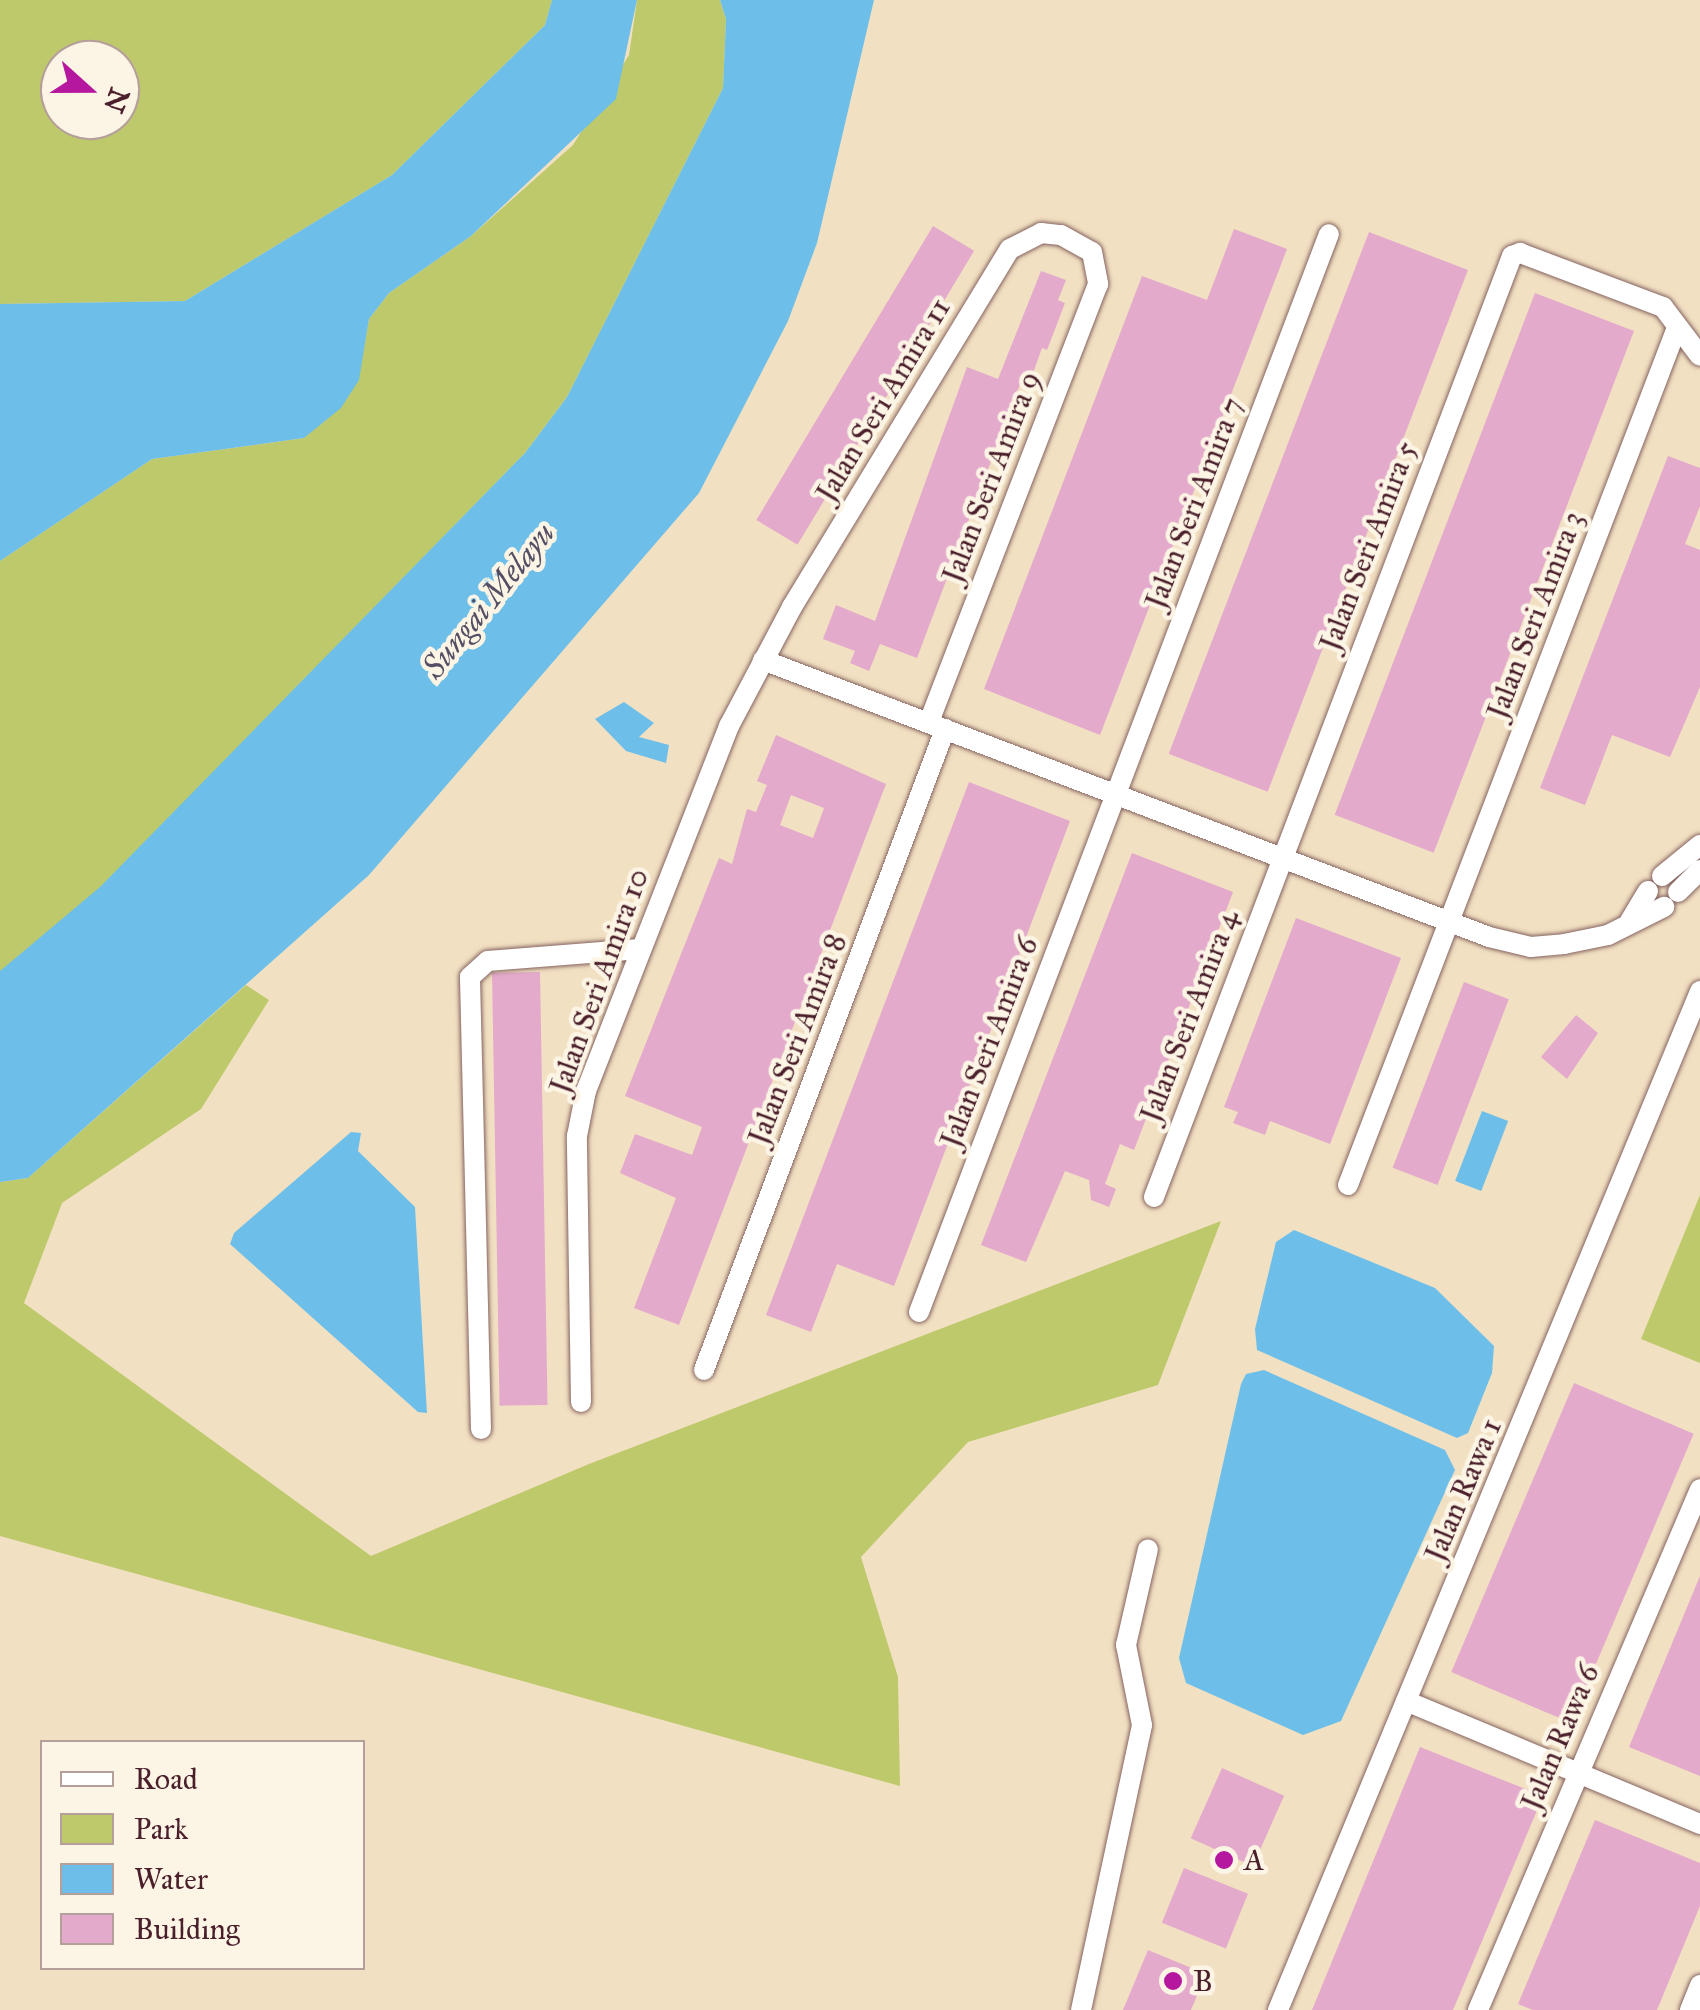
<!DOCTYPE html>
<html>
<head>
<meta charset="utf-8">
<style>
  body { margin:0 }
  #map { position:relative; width:1700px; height:2010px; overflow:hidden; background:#f2e0c2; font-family:"IM FELL Great Primer",serif }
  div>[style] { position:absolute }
  .green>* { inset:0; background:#bdc96b }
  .water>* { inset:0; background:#6dbfe9; transform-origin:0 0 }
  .building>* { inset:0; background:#e3aacb; transform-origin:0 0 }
  .roads { filter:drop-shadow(0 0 2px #856360) drop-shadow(0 0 2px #856360) }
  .minor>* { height:20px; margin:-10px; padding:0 10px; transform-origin:10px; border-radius:10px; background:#fff }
  .dots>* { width:28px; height:28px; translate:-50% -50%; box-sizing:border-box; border:5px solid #fcf5e5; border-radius:50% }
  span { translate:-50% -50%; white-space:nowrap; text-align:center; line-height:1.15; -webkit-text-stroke:9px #fcf5e5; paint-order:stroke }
  .street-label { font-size:30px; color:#4a1f2b }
  .poi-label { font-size:30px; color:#4a1f2b }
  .left { translate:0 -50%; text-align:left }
  .water-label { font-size:32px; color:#544f64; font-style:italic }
  .legend { position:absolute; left:40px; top:1740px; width:325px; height:230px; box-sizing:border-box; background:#fcf5e5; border:2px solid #b59f9b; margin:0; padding:12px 18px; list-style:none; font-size:30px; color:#4a1f2b }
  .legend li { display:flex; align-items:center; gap:20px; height:50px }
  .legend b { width:50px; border:2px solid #b59f9b }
  .north { position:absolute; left:40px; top:40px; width:100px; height:100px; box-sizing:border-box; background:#fcf5e5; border:2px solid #b59f9b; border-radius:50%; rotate:111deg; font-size:28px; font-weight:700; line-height:40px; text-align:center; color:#4a1f2b }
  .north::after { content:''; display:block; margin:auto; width:35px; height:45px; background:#b5179e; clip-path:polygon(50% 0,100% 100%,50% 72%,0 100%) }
</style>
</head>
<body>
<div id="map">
  <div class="green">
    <i style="clip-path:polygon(evenodd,0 0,552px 0,545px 25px,392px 175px,185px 301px,0 304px,0 0,60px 60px,120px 60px,120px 120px,60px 120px,60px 60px)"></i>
    <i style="clip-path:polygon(637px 0,720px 0,726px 19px,723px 88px,567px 397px,525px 453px,101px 887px,0 1005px,0 561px,152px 459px,304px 438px,358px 380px,369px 319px,389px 293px,471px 236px,573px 145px,629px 55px)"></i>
    <i style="clip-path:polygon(246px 985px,269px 1000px,201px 1109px,62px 1203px,24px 1303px,371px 1556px,589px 1464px,1221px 1221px,1158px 1385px,968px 1442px,861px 1557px,898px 1677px,900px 1786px,0 1536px,0 1182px,28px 1178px)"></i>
    <i style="clip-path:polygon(1700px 1195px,1700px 1363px,1641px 1339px)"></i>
  </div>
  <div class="water">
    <i style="clip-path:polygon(552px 0,637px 0,616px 99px,471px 236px,389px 293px,369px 319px,359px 380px,341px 408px,304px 438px,152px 459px,0 561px,0 304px,185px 301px,392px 175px,545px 25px)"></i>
    <i style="clip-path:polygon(720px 0,874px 0,817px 243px,788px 321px,699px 493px,369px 875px,28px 1178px,0 1182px,0 971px,100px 887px,525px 453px,567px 397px,723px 88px,726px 19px)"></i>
    <i style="clip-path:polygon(624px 702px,654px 723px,639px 737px,669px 745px,666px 763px,626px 751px,595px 719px)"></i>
    <i style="left:1482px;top:1111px;width:28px;height:75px;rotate:21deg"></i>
    <i style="clip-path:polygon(351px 1132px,361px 1133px,358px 1151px,415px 1207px,427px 1413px,418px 1412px,230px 1244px,234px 1233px)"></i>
    <i style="clip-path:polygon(1294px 1230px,1435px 1288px,1494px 1346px,1492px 1373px,1468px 1433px,1457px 1438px,1257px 1350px,1255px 1329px,1276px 1242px)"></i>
    <i style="clip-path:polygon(1264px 1370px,1445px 1450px,1455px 1470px,1341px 1721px,1303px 1735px,1186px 1683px,1179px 1658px,1241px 1384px,1246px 1374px)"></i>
  </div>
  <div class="building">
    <i style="left:933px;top:226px;width:48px;height:343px;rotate:31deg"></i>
    <i style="clip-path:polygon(1234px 229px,1287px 249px,1100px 735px,984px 689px,1142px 276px,1207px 300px)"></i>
    <i style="left:1369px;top:232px;width:106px;height:559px;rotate:21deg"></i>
    <i style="clip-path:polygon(1041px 271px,1066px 280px,1058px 300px,1065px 303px,1047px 350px,1042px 348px,1032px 376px,1022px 379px,917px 658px,880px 644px,869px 671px,850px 663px,855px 651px,823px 639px,836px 605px,875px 621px,967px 367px,998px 379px)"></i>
    <i style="left:1535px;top:293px;width:106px;height:559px;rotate:21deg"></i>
    <i style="clip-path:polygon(1668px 456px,1700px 468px,1700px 506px,1685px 544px,1700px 550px,1700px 687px,1670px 757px,1612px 735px,1585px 805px,1540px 788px)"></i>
    <i style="clip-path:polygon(evenodd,776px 735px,886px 784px,679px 1325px,634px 1308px,676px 1198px,620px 1173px,635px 1134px,692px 1155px,702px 1127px,625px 1096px,719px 858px,732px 864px,747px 809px,756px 812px,767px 785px,757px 781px,776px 735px,791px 795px,824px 808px,813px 838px,780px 825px,791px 795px)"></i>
    <i style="clip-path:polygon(969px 782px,1070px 821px,894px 1286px,837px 1264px,811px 1332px,766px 1315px)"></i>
    <i style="clip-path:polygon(1132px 853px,1233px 892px,1134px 1150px,1120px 1144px,1105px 1184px,1116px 1189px,1109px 1207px,1091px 1200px,1089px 1180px,1065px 1171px,1026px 1262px,981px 1245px)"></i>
    <i style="clip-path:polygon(1296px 918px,1401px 958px,1330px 1144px,1270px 1121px,1265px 1135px,1233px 1123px,1238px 1112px,1224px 1107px)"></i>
    <i style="left:540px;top:972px;width:433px;height:48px;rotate:89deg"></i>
    <i style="left:1464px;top:982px;width:48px;height:199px;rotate:21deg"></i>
    <i style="clip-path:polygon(1576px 1015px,1598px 1033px,1567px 1079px,1541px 1057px)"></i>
    <i style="left:1574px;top:1383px;width:130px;height:314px;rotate:23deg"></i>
    <i style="clip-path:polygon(1700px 1576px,1700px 1776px,1629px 1747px)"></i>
    <i style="clip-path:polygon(1420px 1747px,1543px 1796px,1453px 2010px,1312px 2010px)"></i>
    <i style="left:1222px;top:1768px;width:68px;height:77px;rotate:24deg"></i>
    <i style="clip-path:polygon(1595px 1820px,1700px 1863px,1700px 1906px,1657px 2010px,1533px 2010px,1518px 2004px)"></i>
    <i style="left:1184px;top:1868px;width:69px;height:59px;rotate:22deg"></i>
    <i style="clip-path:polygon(1148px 1950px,1206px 1974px,1191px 2010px,1123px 2010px)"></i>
  </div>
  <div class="roads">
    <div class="minor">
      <i style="left:763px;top:660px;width:777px;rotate:20.88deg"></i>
      <i style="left:1489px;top:937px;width:43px;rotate:13.4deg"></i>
      <i style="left:1531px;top:947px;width:33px;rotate:-5deg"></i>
      <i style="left:1564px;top:944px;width:45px;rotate:-11.6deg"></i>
      <i style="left:1608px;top:935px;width:63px;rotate:-26.6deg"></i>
      <i style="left:1662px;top:876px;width:49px;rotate:-39.2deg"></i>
      <i style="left:1678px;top:892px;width:31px;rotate:-45deg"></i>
      <i style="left:1630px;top:921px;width:35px;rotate:-59deg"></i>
      <i style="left:1348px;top:1185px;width:916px;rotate:-69.01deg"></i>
      <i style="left:1154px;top:1197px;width:1007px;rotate:-69.17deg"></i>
      <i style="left:1512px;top:256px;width:9px;rotate:-21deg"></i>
      <i style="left:1520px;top:253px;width:153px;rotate:20.7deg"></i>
      <i style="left:1663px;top:307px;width:61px;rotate:52.9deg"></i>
      <i style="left:919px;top:1312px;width:1153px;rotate:-69.18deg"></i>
      <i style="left:704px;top:1370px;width:685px;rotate:-69.39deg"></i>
      <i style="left:581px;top:1402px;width:266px;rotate:-90.9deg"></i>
      <i style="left:577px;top:1136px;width:46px;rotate:-78.7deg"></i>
      <i style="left:586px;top:1091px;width:392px;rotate:-68.6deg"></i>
      <i style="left:729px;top:726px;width:135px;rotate:-62.1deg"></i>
      <i style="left:792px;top:607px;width:419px;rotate:-58.7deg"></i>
      <i style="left:1010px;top:249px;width:35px;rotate:-27deg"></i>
      <i style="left:1041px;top:233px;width:20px;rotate:6deg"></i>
      <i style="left:1061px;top:235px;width:35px;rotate:29deg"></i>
      <i style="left:1092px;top:252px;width:33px;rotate:79deg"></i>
      <i style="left:1098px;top:284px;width:470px;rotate:111.1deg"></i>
      <i style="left:481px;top:1429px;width:452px;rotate:-91.4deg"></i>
      <i style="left:470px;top:977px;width:24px;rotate:-42deg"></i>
      <i style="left:488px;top:961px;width:152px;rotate:-4.5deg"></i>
      <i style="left:1406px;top:1701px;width:319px;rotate:22.7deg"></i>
      <i style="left:1081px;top:2010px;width:291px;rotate:-77.9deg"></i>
      <i style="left:1142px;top:1725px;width:82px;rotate:-101.3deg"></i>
      <i style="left:1126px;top:1645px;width:98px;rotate:-77.1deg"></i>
      <i style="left:1278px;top:2010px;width:1103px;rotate:-67.5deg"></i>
      <i style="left:1478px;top:2010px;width:566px;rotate:-66.92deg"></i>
      <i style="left:1690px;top:2010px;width:27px;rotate:-68deg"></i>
    </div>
  </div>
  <div class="dots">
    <i style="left:1224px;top:1860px;background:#b5179e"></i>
    <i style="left:1173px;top:1981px;background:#b5179e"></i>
  </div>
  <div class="street-label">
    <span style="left:883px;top:400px;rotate:-59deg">Jalan Seri Amira 11</span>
    <span style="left:991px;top:477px;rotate:-69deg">Jalan Seri Amira 9</span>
    <span style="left:1194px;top:503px;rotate:-69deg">Jalan Seri Amira 7</span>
    <span style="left:1368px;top:546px;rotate:-69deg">Jalan Seri Amira 5</span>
    <span style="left:1535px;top:615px;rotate:-69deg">Jalan Seri Amira 3</span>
    <span style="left:599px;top:981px;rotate:-70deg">Jalan Seri Amira 10</span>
    <span style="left:1189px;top:1016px;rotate:-69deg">Jalan Seri Amira 4</span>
    <span style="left:797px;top:1039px;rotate:-69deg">Jalan Seri Amira 8</span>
    <span style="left:989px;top:1042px;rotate:-69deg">Jalan Seri Amira 6</span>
    <span style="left:1463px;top:1490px;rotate:-67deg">Jalan Rawa 1</span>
    <span style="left:1560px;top:1737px;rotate:-67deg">Jalan Rawa 6</span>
  </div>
  <div class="poi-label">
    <span class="left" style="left:1244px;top:1860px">A</span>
    <span class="left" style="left:1193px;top:1981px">B</span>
  </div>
  <div class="water-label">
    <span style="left:489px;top:601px;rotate:-51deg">Sungai Melayu</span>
  </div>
  <ul class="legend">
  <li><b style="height:12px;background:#fff"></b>Road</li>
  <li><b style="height:28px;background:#bdc96b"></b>Park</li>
  <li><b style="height:28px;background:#6dbfe9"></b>Water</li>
  <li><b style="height:28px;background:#e3aacb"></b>Building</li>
  </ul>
  <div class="north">N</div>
</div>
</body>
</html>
